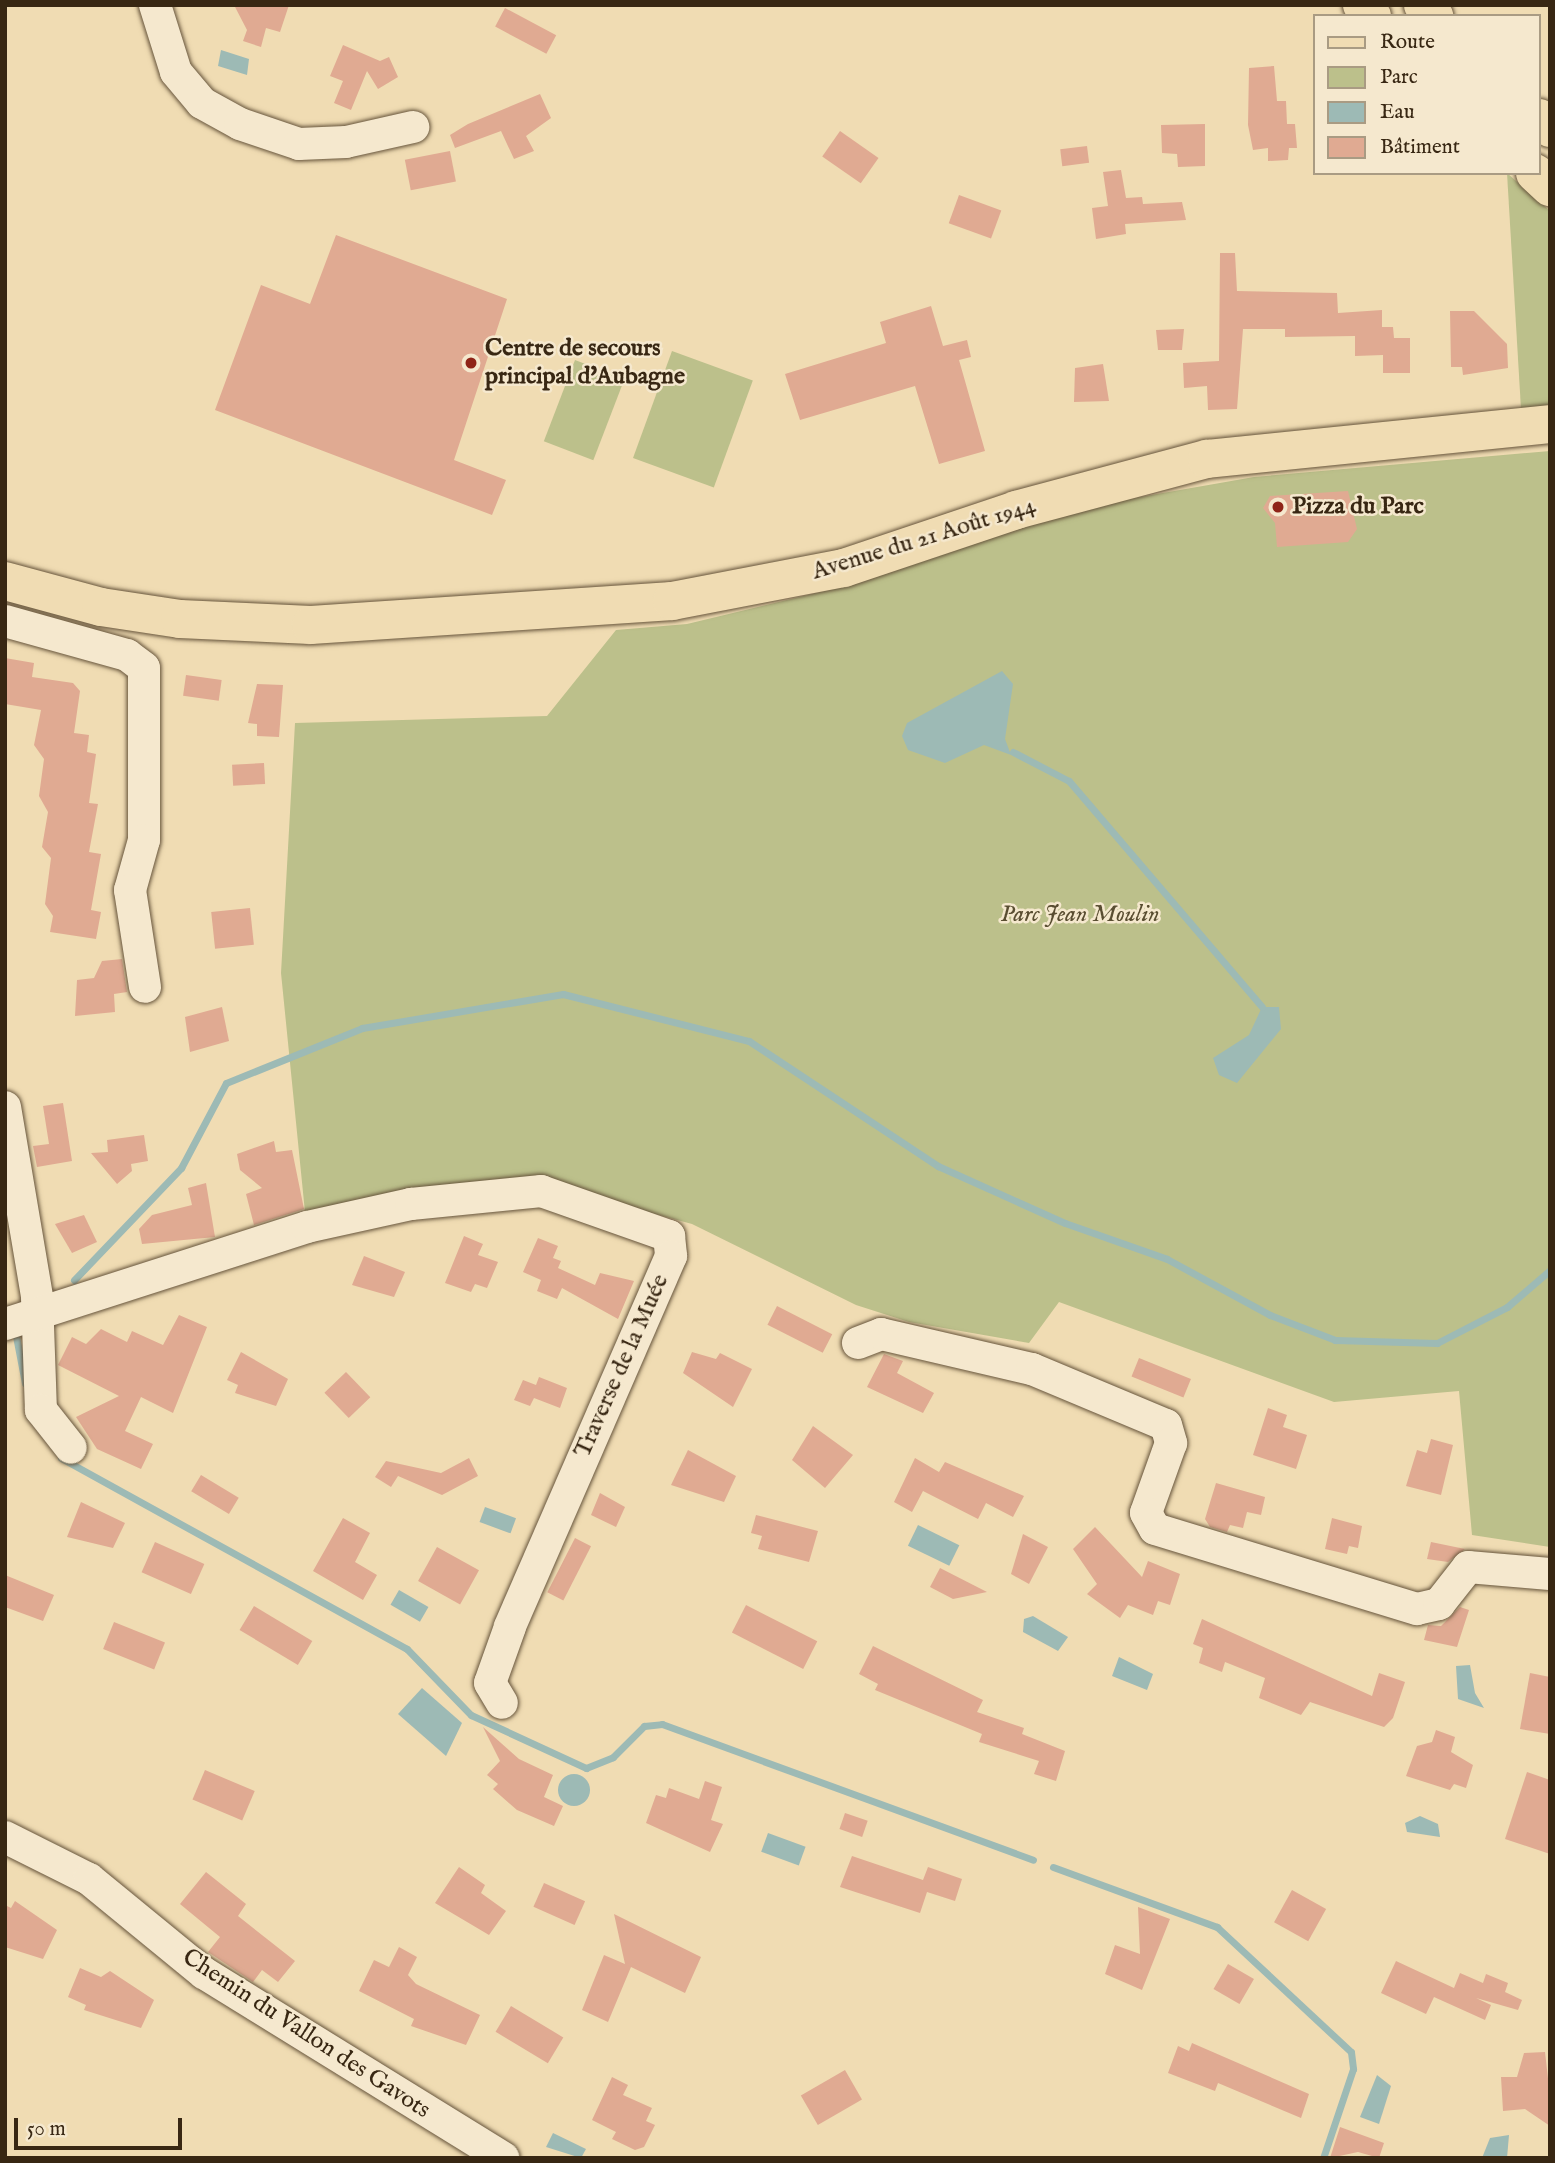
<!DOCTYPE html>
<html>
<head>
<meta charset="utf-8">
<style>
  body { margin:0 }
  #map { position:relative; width:1555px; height:2163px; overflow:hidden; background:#f0dcb3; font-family:"IM FELL English",serif }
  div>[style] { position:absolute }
  .green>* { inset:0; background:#bcc08b; transform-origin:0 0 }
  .water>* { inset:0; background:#9dbab5; transform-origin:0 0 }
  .round { border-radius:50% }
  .stream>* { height:7px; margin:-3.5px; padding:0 3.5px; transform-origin:3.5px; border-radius:3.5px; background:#9dbab5 }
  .building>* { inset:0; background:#e0aa92; transform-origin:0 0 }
  .roads { filter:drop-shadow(0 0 2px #66543b) drop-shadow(0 0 2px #66543b) }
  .minor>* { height:32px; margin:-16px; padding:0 16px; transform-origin:16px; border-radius:16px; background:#f5e8ce }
  .major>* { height:38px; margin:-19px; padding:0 19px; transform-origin:19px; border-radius:19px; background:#f0dcb3 }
  .highway>* { height:38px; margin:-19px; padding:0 19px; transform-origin:19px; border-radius:19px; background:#f0dcb3 }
  .dots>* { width:19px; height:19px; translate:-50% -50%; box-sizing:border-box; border:4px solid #f5e8ce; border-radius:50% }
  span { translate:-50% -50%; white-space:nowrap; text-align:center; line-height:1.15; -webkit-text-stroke:5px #f5e8ce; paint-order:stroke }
  .poi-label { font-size:24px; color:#382713; font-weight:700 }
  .left { translate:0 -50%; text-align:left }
  .street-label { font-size:24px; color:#382713 }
  .park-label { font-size:24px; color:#594d31; font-style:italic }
  .frame { position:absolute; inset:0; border:7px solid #382713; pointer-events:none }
  .legend { position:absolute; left:1313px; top:14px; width:228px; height:161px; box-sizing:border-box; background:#f5e8ce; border:2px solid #a99b83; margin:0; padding:9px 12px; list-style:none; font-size:21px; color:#382713 }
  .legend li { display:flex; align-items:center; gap:14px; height:35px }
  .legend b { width:35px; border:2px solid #a99b83 }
  .scale { position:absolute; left:14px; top:2118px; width:168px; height:32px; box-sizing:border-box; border:4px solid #382713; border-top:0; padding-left:9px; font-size:21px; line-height:24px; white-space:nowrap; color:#382713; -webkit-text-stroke:5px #f5e8ce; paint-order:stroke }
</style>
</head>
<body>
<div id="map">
  <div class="green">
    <i style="clip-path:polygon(1507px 173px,1550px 211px,1550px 407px,1521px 409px)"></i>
    <i style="left:672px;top:351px;width:86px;height:114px;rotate:20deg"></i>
    <i style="left:575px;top:360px;width:53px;height:87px;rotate:21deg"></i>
    <i style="clip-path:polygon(1550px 451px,1550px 1547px,1472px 1535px,1459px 1391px,1334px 1402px,1059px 1302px,1029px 1343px,909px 1322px,856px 1305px,692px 1224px,537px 1182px,306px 1222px,281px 973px,295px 723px,547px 716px,616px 630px,687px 624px,841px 587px,1083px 507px,1254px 477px)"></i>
  </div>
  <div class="water">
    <i style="clip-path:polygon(221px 50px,249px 59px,247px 75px,218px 66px)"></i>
    <i style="clip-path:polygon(1002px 671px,1013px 684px,1005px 739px,1011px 755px,984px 745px,945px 763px,908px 750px,902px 736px,907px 723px)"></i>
    <i style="clip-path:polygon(1262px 1007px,1279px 1007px,1281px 1029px,1237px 1083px,1219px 1075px,1213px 1058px,1249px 1035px)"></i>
    <i style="left:485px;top:1507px;width:33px;height:16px;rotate:20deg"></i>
    <i style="left:918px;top:1525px;width:46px;height:23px;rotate:26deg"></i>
    <i style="left:399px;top:1590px;width:34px;height:17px;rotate:30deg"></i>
    <i style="clip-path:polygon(1033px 1616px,1068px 1637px,1058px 1651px,1023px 1632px,1024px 1619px)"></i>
    <i style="clip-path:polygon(1119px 1657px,1153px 1674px,1147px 1690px,1112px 1676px)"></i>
    <i style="clip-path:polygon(1470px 1665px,1475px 1693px,1484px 1708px,1458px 1699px,1456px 1666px)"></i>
    <i style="clip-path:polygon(422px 1688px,462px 1723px,446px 1756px,398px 1714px)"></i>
    <i class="round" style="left:558px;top:1774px;width:32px;height:32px"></i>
    <i style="clip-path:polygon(1420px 1816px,1438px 1824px,1440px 1837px,1407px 1832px,1405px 1823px)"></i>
    <i style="left:768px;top:1833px;width:40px;height:20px;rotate:20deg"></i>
    <i style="clip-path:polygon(1377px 2075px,1391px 2086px,1379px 2124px,1360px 2117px)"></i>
    <i style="clip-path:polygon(553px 2133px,586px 2149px,581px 2158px,546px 2147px)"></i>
    <i style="clip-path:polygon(1509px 2135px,1507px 2158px,1482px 2158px,1490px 2138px)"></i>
  </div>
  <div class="stream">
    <i style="left:1013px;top:752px;width:63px;rotate:27.4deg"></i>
    <i style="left:1069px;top:781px;width:297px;rotate:49.5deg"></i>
    <i style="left:74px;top:1280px;width:155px;rotate:-46.3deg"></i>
    <i style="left:181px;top:1168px;width:96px;rotate:-62.1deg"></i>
    <i style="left:226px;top:1083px;width:147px;rotate:-22deg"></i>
    <i style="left:362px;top:1028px;width:204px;rotate:-9.6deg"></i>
    <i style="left:563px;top:994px;width:192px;rotate:14.2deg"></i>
    <i style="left:749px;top:1041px;width:227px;rotate:33.5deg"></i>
    <i style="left:938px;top:1166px;width:139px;rotate:24.2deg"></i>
    <i style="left:1065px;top:1223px;width:108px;rotate:19.4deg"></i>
    <i style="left:1167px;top:1259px;width:117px;rotate:28.5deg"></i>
    <i style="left:1270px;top:1315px;width:70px;rotate:21deg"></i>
    <i style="left:1335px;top:1340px;width:102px;rotate:1.7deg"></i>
    <i style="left:1437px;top:1343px;width:79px;rotate:-27.2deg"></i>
    <i style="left:1507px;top:1307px;width:57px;rotate:-40.7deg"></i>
    <i style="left:16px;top:1336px;width:48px;rotate:79.2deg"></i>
    <i style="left:61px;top:1458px;width:395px;rotate:28.9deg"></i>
    <i style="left:407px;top:1649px;width:92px;rotate:45.9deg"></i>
    <i style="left:471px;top:1715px;width:127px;rotate:24.7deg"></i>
    <i style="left:586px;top:1768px;width:29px;rotate:-22deg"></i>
    <i style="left:613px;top:1757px;width:44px;rotate:-45deg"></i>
    <i style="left:644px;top:1726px;width:18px;rotate:-6deg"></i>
    <i style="left:662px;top:1724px;width:395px;rotate:20.1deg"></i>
    <i style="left:1053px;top:1867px;width:175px;rotate:20.1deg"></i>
    <i style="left:1217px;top:1927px;width:183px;rotate:43deg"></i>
    <i style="left:1351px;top:2052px;width:17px;rotate:83deg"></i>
    <i style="left:1353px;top:2069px;width:94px;rotate:108.6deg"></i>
  </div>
  <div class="building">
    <i style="clip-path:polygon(234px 5px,289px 5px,280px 32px,266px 28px,261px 47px,243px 41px,247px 30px)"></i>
    <i style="left:505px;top:8px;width:58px;height:21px;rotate:28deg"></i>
    <i style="clip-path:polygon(343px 45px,380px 61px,389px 57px,398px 77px,378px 89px,367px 71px,351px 110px,334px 103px,343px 81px,330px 76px)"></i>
    <i style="clip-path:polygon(1274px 66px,1277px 101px,1286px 101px,1287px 124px,1295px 124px,1297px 148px,1289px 148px,1288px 160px,1268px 161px,1268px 148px,1253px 150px,1248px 125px,1249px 68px)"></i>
    <i style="clip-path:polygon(540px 94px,551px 118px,526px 136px,534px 151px,514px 159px,501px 131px,455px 148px,450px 135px,468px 124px)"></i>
    <i style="clip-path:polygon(1205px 124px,1205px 166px,1178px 167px,1177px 154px,1162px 153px,1161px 125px)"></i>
    <i style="left:840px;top:131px;width:47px;height:31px;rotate:35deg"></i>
    <i style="left:1087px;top:146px;width:17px;height:27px;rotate:83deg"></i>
    <i style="left:450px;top:151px;width:31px;height:46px;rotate:79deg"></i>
    <i style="clip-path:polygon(1121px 170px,1126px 198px,1142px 197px,1143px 204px,1182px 202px,1186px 220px,1125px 224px,1126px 234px,1096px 239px,1092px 208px,1108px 206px,1103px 172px)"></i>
    <i style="left:959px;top:195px;width:45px;height:30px;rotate:20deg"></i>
    <i style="clip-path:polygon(336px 235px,507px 299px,454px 460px,506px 480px,492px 515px,215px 410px,261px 285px,310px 304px)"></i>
    <i style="clip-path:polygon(1220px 253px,1235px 253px,1237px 291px,1337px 293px,1338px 313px,1382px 310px,1382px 327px,1393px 327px,1394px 338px,1410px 338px,1410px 373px,1383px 373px,1383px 355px,1355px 356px,1355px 336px,1285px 337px,1285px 329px,1243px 329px,1237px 409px,1208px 410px,1207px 386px,1184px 388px,1183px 363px,1219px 361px)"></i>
    <i style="clip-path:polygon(931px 306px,943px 346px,967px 340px,971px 357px,959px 360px,985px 451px,939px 464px,915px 386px,800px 420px,785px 374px,886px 343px,880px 322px)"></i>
    <i style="clip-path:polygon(1450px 311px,1474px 311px,1507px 344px,1508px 368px,1463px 375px,1462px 367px,1451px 367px)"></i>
    <i style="clip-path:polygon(1184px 329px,1182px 350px,1158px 350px,1156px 330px)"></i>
    <i style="clip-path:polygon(1103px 364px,1109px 401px,1074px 402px,1075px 368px)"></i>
    <i style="clip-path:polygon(1348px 491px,1357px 529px,1348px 542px,1277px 547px,1275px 523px,1263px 508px,1270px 496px)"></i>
    <i style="clip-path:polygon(5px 658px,34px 663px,32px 677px,73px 683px,80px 691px,74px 733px,89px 735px,87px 752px,96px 754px,89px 803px,98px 804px,89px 852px,101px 854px,91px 910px,101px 912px,96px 939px,50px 932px,53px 916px,45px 904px,51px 858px,42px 847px,48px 812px,39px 796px,44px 759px,34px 745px,41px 710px,5px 704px)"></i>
    <i style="left:186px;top:675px;width:36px;height:21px;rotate:8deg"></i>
    <i style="clip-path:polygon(257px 684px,283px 685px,279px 737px,257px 736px,257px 724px,248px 723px)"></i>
    <i style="left:264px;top:763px;width:21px;height:32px;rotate:87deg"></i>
    <i style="left:250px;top:908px;width:37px;height:39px;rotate:84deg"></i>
    <i style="clip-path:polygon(122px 959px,127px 992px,114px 994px,115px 1012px,75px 1016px,77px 980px,94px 978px,102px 961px)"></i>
    <i style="clip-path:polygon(222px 1007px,229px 1041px,190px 1052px,185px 1017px)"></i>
    <i style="clip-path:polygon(63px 1103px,72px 1161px,37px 1167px,33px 1146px,49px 1144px,43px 1106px)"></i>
    <i style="clip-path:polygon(144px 1135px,148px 1161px,131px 1164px,132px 1171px,117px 1184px,91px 1153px,108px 1152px,107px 1140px)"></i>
    <i style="clip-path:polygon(274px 1141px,276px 1152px,292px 1150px,304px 1209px,254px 1225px,246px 1194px,262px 1188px,240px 1170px,237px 1154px)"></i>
    <i style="clip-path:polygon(206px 1183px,215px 1237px,142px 1244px,139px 1229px,152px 1215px,192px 1205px,188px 1188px)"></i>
    <i style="clip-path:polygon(84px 1215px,97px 1242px,72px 1253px,55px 1224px)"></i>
    <i style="clip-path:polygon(464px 1236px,483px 1244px,478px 1255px,498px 1262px,487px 1288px,475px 1284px,471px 1292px,445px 1283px)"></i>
    <i style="clip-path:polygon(538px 1238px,558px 1246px,553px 1258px,561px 1261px,558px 1268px,595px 1285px,600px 1273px,634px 1281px,618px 1319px,562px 1288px,557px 1299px,537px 1291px,541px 1280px,523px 1272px)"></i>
    <i style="clip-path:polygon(364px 1256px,405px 1272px,394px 1297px,352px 1285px)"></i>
    <i style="left:777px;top:1306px;width:62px;height:21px;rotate:27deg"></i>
    <i style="clip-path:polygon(179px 1315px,207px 1327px,173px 1413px,141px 1397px,125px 1431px,153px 1444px,141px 1469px,97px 1449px,76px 1417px,119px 1396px,58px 1365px,72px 1337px,86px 1344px,101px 1329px,127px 1342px,132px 1331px,163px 1345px)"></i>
    <i style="clip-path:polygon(241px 1352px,288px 1379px,276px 1406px,235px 1393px,238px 1385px,227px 1380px)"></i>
    <i style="clip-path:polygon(692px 1352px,716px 1359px,720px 1353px,752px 1369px,733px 1407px,683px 1373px)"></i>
    <i style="clip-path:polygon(884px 1354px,903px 1361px,897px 1373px,934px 1393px,923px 1413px,867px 1387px)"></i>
    <i style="left:1139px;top:1358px;width:56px;height:20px;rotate:22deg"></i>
    <i style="left:346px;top:1372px;width:35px;height:30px;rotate:46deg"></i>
    <i style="clip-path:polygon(539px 1377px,567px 1388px,560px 1408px,534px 1398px,530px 1406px,514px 1400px,523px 1380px,536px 1385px)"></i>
    <i style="clip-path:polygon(1268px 1408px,1287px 1415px,1283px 1427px,1307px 1435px,1296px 1469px,1253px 1455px)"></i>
    <i style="clip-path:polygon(813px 1426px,853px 1455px,825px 1488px,792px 1460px)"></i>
    <i style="clip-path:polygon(1431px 1439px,1453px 1445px,1441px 1495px,1406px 1486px,1417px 1450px,1427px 1453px)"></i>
    <i style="clip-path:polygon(688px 1450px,736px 1476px,724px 1502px,671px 1485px)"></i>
    <i style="clip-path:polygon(469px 1458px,478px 1476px,442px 1495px,398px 1476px,391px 1487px,375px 1477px,386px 1461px,441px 1473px)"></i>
    <i style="clip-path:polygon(915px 1458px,939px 1472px,945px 1462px,1024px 1496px,1013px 1517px,986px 1503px,978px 1519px,923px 1491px,912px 1512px,894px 1502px)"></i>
    <i style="left:201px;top:1475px;width:44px;height:19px;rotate:31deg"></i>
    <i style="clip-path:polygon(1216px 1483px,1265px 1497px,1261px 1515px,1247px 1512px,1243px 1528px,1230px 1525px,1227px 1532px,1210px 1527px,1205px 1519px)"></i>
    <i style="clip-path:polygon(600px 1493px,625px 1507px,616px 1527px,591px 1515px)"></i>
    <i style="clip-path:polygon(81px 1502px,125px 1523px,113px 1548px,67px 1537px)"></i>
    <i style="clip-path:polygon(756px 1515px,818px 1531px,809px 1562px,758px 1549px,762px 1536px,751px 1533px)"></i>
    <i style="clip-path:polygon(343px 1518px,370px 1533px,355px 1562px,377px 1575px,363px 1600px,313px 1571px)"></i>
    <i style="clip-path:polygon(1332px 1518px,1362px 1526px,1358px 1548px,1349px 1546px,1347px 1554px,1325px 1549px)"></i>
    <i style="clip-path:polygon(1095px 1527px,1142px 1577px,1148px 1561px,1180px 1574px,1170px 1605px,1158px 1601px,1153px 1615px,1128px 1605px,1120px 1618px,1087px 1594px,1097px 1584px,1073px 1549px)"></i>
    <i style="clip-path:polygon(1023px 1534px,1048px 1547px,1029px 1584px,1011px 1574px)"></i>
    <i style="left:575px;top:1538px;width:18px;height:61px;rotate:27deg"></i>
    <i style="left:155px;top:1542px;width:54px;height:33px;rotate:24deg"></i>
    <i style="clip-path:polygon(1431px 1542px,1465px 1549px,1448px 1562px,1427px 1559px)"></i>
    <i style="left:437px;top:1547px;width:48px;height:39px;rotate:29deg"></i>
    <i style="clip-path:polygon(940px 1568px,987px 1592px,953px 1599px,930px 1587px)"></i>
    <i style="clip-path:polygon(5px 1575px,54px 1595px,43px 1621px,5px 1607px)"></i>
    <i style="left:746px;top:1605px;width:80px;height:31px;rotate:27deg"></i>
    <i style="left:254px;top:1606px;width:68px;height:28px;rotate:31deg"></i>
    <i style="clip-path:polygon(1460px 1607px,1469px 1610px,1457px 1647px,1424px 1640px,1428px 1625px,1441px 1626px)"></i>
    <i style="clip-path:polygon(1202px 1619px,1372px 1696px,1379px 1673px,1405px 1682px,1393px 1718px,1384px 1727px,1310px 1702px,1301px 1715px,1259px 1698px,1265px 1678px,1225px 1662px,1222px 1672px,1199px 1663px,1203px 1648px,1193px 1644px)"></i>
    <i style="left:114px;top:1622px;width:55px;height:29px;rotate:22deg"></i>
    <i style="clip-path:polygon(873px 1646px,983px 1700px,977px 1712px,1024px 1728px,1022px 1734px,1065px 1751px,1056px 1781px,1034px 1774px,1039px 1761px,979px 1742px,982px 1734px,875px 1690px,878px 1684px,859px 1674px)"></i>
    <i style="clip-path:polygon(1530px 1673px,1550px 1677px,1550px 1734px,1520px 1729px)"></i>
    <i style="clip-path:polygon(483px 1727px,519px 1759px,553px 1775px,544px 1797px,563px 1806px,554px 1826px,517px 1810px,493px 1789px,498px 1784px,487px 1775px,500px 1761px)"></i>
    <i style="clip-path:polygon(1436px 1730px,1455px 1737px,1451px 1752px,1473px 1765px,1466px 1788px,1454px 1784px,1450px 1790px,1406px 1776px,1417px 1746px,1432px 1742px)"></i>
    <i style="left:205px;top:1770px;width:54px;height:32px;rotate:23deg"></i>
    <i style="clip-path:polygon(1527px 1772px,1550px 1780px,1550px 1854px,1505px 1839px)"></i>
    <i style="clip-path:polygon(705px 1781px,722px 1787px,711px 1820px,723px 1824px,710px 1852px,646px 1823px,656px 1795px,666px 1798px,669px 1788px,699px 1799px)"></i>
    <i style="left:845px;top:1813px;width:24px;height:17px;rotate:19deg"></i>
    <i style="clip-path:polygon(852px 1856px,923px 1880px,928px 1867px,962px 1879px,955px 1901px,927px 1892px,920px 1913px,840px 1887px)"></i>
    <i style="clip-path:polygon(459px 1867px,485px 1885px,481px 1893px,506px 1911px,489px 1935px,435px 1903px)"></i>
    <i style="clip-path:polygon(206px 1872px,246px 1904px,238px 1916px,295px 1961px,278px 1982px,262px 1970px,253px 1982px,208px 1952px,220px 1937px,180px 1904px)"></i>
    <i style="left:544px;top:1883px;width:45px;height:26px;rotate:24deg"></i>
    <i style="left:1292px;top:1890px;width:39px;height:37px;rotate:29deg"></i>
    <i style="clip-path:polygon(15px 1901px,57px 1930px,43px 1959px,5px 1947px,5px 1905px,11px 1908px)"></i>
    <i style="clip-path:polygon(1138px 1907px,1170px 1919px,1142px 1990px,1105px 1974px,1115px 1945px,1140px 1954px)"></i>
    <i style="clip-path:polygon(614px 1914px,701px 1957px,685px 1993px,631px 1967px,608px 2022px,582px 2010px,604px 1955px,625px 1964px)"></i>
    <i style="clip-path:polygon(399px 1947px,417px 1957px,408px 1975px,416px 1984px,480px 2015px,466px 2045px,411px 2026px,414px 2019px,359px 1991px,374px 1960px,389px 1967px)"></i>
    <i style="clip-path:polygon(1396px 1961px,1454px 1988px,1460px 1973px,1483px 1983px,1486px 1974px,1508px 1983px,1505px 1992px,1522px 2000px,1518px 2010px,1476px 1998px,1491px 2005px,1485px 2020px,1434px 1997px,1426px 2014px,1381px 1993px)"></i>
    <i style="left:1228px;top:1964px;width:30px;height:29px;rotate:30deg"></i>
    <i style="clip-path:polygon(80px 1968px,101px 1977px,110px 1971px,154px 2000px,141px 2028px,84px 2010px,86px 2005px,68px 1997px)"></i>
    <i style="left:511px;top:2006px;width:61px;height:30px;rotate:31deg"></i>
    <i style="clip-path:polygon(1192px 2043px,1309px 2094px,1301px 2118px,1218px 2083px,1215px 2091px,1168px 2073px,1178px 2046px,1189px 2051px)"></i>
    <i style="clip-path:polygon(1545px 2052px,1550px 2096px,1550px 2126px,1525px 2109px,1503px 2111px,1501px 2077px,1517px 2077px,1524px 2053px)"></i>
    <i style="left:845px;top:2070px;width:34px;height:51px;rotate:60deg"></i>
    <i style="clip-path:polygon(612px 2077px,628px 2085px,623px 2095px,652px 2108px,646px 2121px,655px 2125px,644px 2147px,635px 2150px,612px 2139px,616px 2132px,592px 2120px)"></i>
    <i style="clip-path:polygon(1340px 2127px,1384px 2143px,1379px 2158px,1358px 2152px,1330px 2158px)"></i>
  </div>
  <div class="roads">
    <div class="minor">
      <i style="left:155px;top:5px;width:70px;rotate:72.6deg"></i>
      <i style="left:176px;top:72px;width:40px;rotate:50deg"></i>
      <i style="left:202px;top:103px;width:43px;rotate:28.9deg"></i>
      <i style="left:240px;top:124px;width:62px;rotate:18.7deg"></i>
      <i style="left:299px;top:144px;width:47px;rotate:-2.4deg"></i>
      <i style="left:346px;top:142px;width:69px;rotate:-12.6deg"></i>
      <i style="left:5px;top:621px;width:127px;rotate:15.6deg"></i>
      <i style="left:127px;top:655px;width:21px;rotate:37deg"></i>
      <i style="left:144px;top:668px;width:172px;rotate:90deg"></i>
      <i style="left:144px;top:840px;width:52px;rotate:105.6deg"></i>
      <i style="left:130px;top:890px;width:98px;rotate:81.2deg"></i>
      <i style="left:5px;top:1107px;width:193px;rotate:80.4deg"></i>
      <i style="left:37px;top:1297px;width:113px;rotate:88deg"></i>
      <i style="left:41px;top:1410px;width:48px;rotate:51.7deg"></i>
      <i style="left:5px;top:1324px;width:317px;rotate:-17.8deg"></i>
      <i style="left:307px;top:1227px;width:107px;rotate:-12.5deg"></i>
      <i style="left:411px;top:1204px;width:131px;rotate:-5.7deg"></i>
      <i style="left:541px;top:1191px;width:136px;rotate:19.4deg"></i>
      <i style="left:669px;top:1236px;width:20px;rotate:84deg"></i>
      <i style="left:671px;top:1256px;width:404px;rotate:113.5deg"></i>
      <i style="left:510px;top:1627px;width:59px;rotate:109.7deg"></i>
      <i style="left:490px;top:1683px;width:23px;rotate:59deg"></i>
      <i style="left:858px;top:1343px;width:25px;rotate:-21deg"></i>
      <i style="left:881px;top:1334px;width:155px;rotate:13.1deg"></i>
      <i style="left:1032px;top:1369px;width:145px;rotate:22.7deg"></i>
      <i style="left:1166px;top:1425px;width:19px;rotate:74deg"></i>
      <i style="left:1171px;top:1443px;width:74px;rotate:109.7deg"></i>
      <i style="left:1146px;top:1513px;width:18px;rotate:61deg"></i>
      <i style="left:1155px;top:1529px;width:274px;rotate:17deg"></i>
      <i style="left:1417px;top:1609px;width:23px;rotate:-13deg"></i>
      <i style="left:1439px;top:1604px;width:47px;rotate:-51.9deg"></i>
      <i style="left:1468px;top:1567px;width:82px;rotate:4.9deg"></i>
      <i style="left:5px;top:1837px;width:94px;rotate:26.6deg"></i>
      <i style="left:89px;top:1879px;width:149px;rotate:39.3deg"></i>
      <i style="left:204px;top:1973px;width:352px;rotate:31.7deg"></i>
    </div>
    <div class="major">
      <i style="left:5px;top:581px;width:99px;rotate:15.2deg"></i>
      <i style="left:101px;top:607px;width:80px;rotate:8.6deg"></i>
      <i style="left:180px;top:619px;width:131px;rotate:2.6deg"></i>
      <i style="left:311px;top:625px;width:362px;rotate:-3.8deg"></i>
      <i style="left:672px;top:601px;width:175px;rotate:-10.9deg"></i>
      <i style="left:844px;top:568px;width:182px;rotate:-18.6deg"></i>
      <i style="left:1016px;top:510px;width:198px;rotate:-15deg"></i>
      <i style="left:1207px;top:459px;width:345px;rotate:-5.8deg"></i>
    </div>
    <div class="highway">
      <i style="left:1362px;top:5px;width:15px;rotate:48deg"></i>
      <i style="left:1423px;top:5px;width:16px;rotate:45deg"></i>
      <i style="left:1539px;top:118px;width:15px;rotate:42deg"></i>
      <i style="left:1535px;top:173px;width:21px;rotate:43deg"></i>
    </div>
  </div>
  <div class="dots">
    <i style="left:471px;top:363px;background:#8f2418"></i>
    <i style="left:1278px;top:507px;background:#8f2418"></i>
  </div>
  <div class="poi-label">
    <span class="left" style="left:485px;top:363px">Centre de secours<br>principal d'Aubagne</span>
    <span class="left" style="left:1292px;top:507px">Pizza du Parc</span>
  </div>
  <div class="street-label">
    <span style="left:924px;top:539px;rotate:-17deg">Avenue du 21 Août 1944</span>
    <span style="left:622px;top:1366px;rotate:-66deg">Traverse de la Muée</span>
    <span style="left:306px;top:2034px;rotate:33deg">Chemin du Vallon des Gavots</span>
  </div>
  <div class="park-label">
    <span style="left:1080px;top:915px">Parc Jean Moulin</span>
  </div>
  <div class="frame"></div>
  <ul class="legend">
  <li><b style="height:9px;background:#f0dcb3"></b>Route</li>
  <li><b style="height:19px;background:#bcc08b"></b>Parc</li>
  <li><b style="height:19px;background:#9dbab5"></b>Eau</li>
  <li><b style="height:19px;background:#e0aa92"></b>Bâtiment</li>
  </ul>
  <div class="scale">50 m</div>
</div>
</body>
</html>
